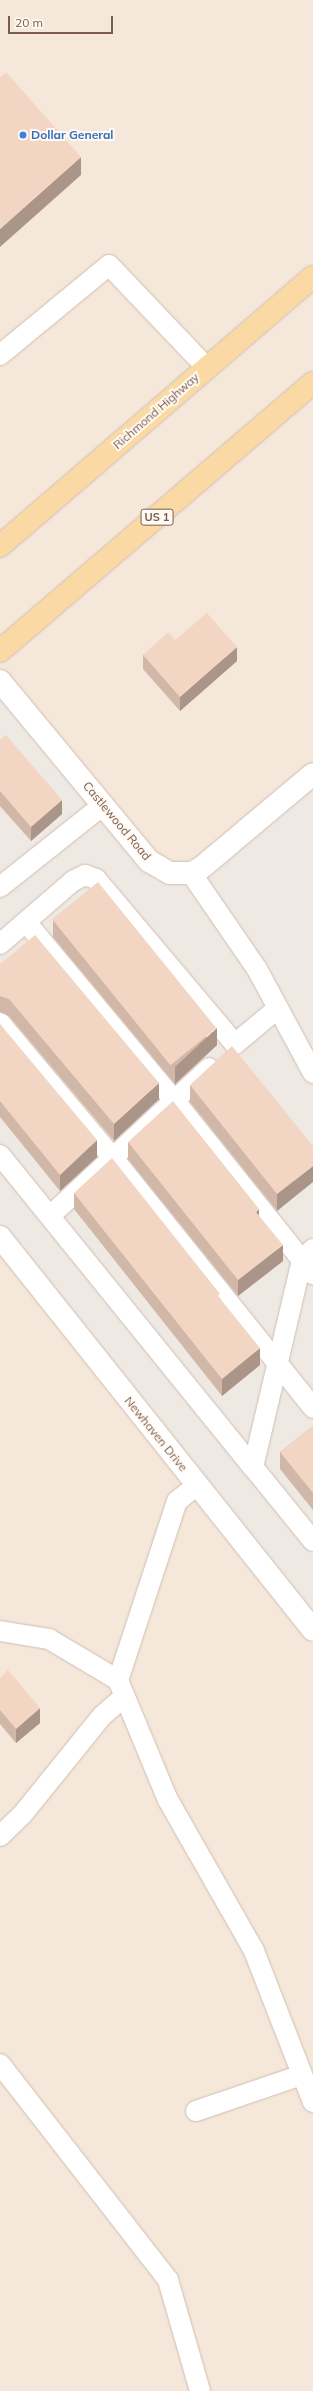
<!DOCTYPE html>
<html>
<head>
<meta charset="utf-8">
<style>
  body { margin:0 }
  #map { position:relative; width:313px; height:2391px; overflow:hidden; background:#fdf6ec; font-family:Mulish,sans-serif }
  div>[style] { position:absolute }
  .residential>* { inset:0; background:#f5e8da; transform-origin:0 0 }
  .industrial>* { inset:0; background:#efe9e4 }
  .roads { filter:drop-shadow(0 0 1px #d1beb0) drop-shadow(0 0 1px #d1beb0) }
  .lane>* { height:20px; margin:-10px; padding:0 10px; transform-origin:10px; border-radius:10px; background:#fff }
  .street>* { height:22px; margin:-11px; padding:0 11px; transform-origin:11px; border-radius:11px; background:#fff }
  .secondary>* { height:22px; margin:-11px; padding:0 11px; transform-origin:11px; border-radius:11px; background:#fff }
  .primary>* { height:22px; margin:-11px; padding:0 11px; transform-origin:11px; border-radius:11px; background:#fbd9a5 }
  .wall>* { inset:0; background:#d1b7a8 }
  .shaded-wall>* { inset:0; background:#aa9588 }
  .building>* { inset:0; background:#f3d5c3; transform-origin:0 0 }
  .dots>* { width:11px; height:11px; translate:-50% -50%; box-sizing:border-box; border:2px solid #fffaf3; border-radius:50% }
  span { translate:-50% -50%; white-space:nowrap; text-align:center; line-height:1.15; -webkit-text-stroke:4px #fffaf3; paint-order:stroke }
  .shield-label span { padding:1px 3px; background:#fffaf3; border:1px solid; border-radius:3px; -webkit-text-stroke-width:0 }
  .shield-label { font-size:11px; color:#7a5c4d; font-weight:700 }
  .shop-label { font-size:12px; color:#366cbe; font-weight:700 }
  .left { translate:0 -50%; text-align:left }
  .street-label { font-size:12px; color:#7a5c4d }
  .scale { position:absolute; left:8px; top:16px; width:105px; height:18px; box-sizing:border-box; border:2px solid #7a5c4d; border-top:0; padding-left:5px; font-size:12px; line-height:14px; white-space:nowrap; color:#7a5c4d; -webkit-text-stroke:3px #fffaf3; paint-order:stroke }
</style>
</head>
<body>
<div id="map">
  <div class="residential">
    <i style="left:0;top:0;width:313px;height:2391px"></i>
  </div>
  <div class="industrial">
    <i style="clip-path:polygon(0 681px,140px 850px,181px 875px,313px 774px,313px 1630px,0 1237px)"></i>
  </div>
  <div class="roads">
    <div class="lane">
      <i style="left:0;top:355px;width:141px;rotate:-39.5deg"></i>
      <i style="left:109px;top:265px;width:142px;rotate:46.4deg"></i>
      <i style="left:191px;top:873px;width:116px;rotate:55.5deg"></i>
      <i style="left:257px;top:969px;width:118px;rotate:61.7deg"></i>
      <i style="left:0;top:887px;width:132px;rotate:-38.5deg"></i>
      <i style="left:26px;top:922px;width:231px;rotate:50.3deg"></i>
      <i style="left:174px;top:1100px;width:223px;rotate:51.4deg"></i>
      <i style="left:0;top:944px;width:96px;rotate:-40.8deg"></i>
      <i style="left:73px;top:881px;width:13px;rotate:-27deg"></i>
      <i style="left:85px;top:875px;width:12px;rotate:20deg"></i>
      <i style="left:96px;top:879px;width:216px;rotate:49.9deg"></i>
      <i style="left:235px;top:1044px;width:56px;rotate:-39.9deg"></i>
      <i style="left:0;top:1023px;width:176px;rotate:50.1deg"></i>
      <i style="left:113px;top:1158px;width:320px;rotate:51.3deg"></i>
      <i style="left:0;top:1155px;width:402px;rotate:51deg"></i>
      <i style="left:50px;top:1216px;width:217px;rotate:-42.9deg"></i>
      <i style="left:313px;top:1249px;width:16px;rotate:135deg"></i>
      <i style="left:302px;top:1260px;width:213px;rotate:103.3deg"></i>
      <i style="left:253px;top:1467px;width:95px;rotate:51deg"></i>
      <i style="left:197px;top:1485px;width:26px;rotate:141deg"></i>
      <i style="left:177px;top:1501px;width:188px;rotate:108.2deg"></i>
      <i style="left:118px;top:1680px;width:130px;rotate:67.4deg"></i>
      <i style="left:168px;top:1800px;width:174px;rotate:60.3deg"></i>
      <i style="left:254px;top:1951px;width:162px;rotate:68.7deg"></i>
      <i style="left:0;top:1631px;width:50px;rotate:9.3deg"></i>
      <i style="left:49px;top:1639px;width:80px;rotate:30.7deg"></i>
      <i style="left:0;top:1836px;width:30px;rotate:-44deg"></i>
      <i style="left:22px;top:1815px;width:127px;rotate:-51.1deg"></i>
      <i style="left:102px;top:1716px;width:30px;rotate:-41deg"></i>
      <i style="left:0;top:2064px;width:274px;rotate:52.1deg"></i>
      <i style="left:168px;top:2280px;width:116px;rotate:73.9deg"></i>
      <i style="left:196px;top:2111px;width:112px;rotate:-18.8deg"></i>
    </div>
    <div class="street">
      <i style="left:0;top:1237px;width:502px;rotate:51.46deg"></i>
    </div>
    <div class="secondary">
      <i style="left:0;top:681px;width:234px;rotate:50.4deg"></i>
      <i style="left:149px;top:861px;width:24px;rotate:30deg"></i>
      <i style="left:170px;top:873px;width:21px"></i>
      <i style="left:191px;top:873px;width:11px;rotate:-27deg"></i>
      <i style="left:201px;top:868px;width:146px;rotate:-40deg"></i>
    </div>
    <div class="primary">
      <i style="left:0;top:546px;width:413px;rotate:-40.7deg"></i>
      <i style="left:0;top:651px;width:412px;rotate:-40.6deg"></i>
    </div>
  </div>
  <div class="wall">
    <i style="clip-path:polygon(175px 640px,237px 661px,180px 711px,143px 669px,143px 655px)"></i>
    <i style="clip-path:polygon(0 740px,62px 814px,31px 841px,0 806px)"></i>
    <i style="clip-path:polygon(53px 920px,217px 1045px,175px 1084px,53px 937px)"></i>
    <i style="clip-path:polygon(0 964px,159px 1099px,114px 1141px,9px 1016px,0 1012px)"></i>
    <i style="clip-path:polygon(0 1024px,97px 1157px,60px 1191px,0 1117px)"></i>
    <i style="clip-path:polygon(190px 1085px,313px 1146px,277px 1211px,190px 1102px)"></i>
    <i style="clip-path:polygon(128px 1142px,259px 1216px,283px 1261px,238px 1296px,128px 1159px)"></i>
    <i style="clip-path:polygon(74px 1193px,220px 1298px,260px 1365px,222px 1396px,74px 1209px)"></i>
    <i style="clip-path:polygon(313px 1426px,313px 1510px,280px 1469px,280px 1452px)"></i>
    <i style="clip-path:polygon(0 1678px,40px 1723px,16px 1743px,0 1724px)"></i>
  </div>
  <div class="shaded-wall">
    <i style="clip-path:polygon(81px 157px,81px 175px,0 247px,0 229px)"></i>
    <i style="clip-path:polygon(237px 647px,237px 661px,180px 711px,180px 697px)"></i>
    <i style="clip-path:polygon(62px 800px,62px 814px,31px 841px,31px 827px)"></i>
    <i style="clip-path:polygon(217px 1028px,217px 1045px,175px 1084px,175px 1067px)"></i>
    <i style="clip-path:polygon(159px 1083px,159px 1099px,114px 1141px,114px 1124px)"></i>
    <i style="clip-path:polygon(97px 1140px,97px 1157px,60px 1191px,60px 1175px)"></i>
    <i style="clip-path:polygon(313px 1166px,313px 1182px,277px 1211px,277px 1194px)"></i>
    <i style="clip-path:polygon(259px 1209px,259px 1225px,256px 1212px)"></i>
    <i style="clip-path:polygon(283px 1245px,283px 1261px,238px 1296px,238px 1280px)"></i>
    <i style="clip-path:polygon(260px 1348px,260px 1365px,222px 1396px,222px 1379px)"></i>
    <i style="clip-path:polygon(40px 1708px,40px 1723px,16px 1743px,16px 1729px)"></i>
  </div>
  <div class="building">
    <i style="clip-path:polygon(6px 72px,81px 157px,0 229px,0 77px)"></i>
    <i style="clip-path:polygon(207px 613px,237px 647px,180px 697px,143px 655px,168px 632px,175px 640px)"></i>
    <i style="clip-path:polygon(6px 735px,62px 800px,31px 827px,0 791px,0 740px)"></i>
    <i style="left:98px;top:882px;width:188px;height:59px;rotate:51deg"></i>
    <i style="clip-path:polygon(35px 935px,159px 1083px,114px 1124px,9px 999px,0 996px,0 964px)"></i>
    <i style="clip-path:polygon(0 1024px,97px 1140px,60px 1175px,0 1101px)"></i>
    <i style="clip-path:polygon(232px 1046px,313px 1146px,313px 1166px,277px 1194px,190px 1085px)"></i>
    <i style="clip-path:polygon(173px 1101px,259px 1209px,256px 1212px,283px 1245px,238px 1280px,128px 1142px)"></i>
    <i style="clip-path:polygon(112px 1158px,220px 1294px,218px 1296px,260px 1348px,222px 1379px,74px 1193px)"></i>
    <i style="clip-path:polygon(313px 1426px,313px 1493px,280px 1452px)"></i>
    <i style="clip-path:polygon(8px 1670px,40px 1708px,16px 1729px,0 1710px,0 1678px)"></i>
  </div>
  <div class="dots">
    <i style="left:23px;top:135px;background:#3f7fe0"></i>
  </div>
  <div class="shield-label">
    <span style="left:157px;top:517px">US 1</span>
  </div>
  <div class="shop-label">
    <span class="left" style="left:31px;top:135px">Dollar General</span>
  </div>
  <div class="street-label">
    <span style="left:156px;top:411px;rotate:-41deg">Richmond Highway</span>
    <span style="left:117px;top:821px;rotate:50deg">Castlewood Road</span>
    <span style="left:156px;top:1434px;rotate:51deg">Newhaven Drive</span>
  </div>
  <div class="scale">20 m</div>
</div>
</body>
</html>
